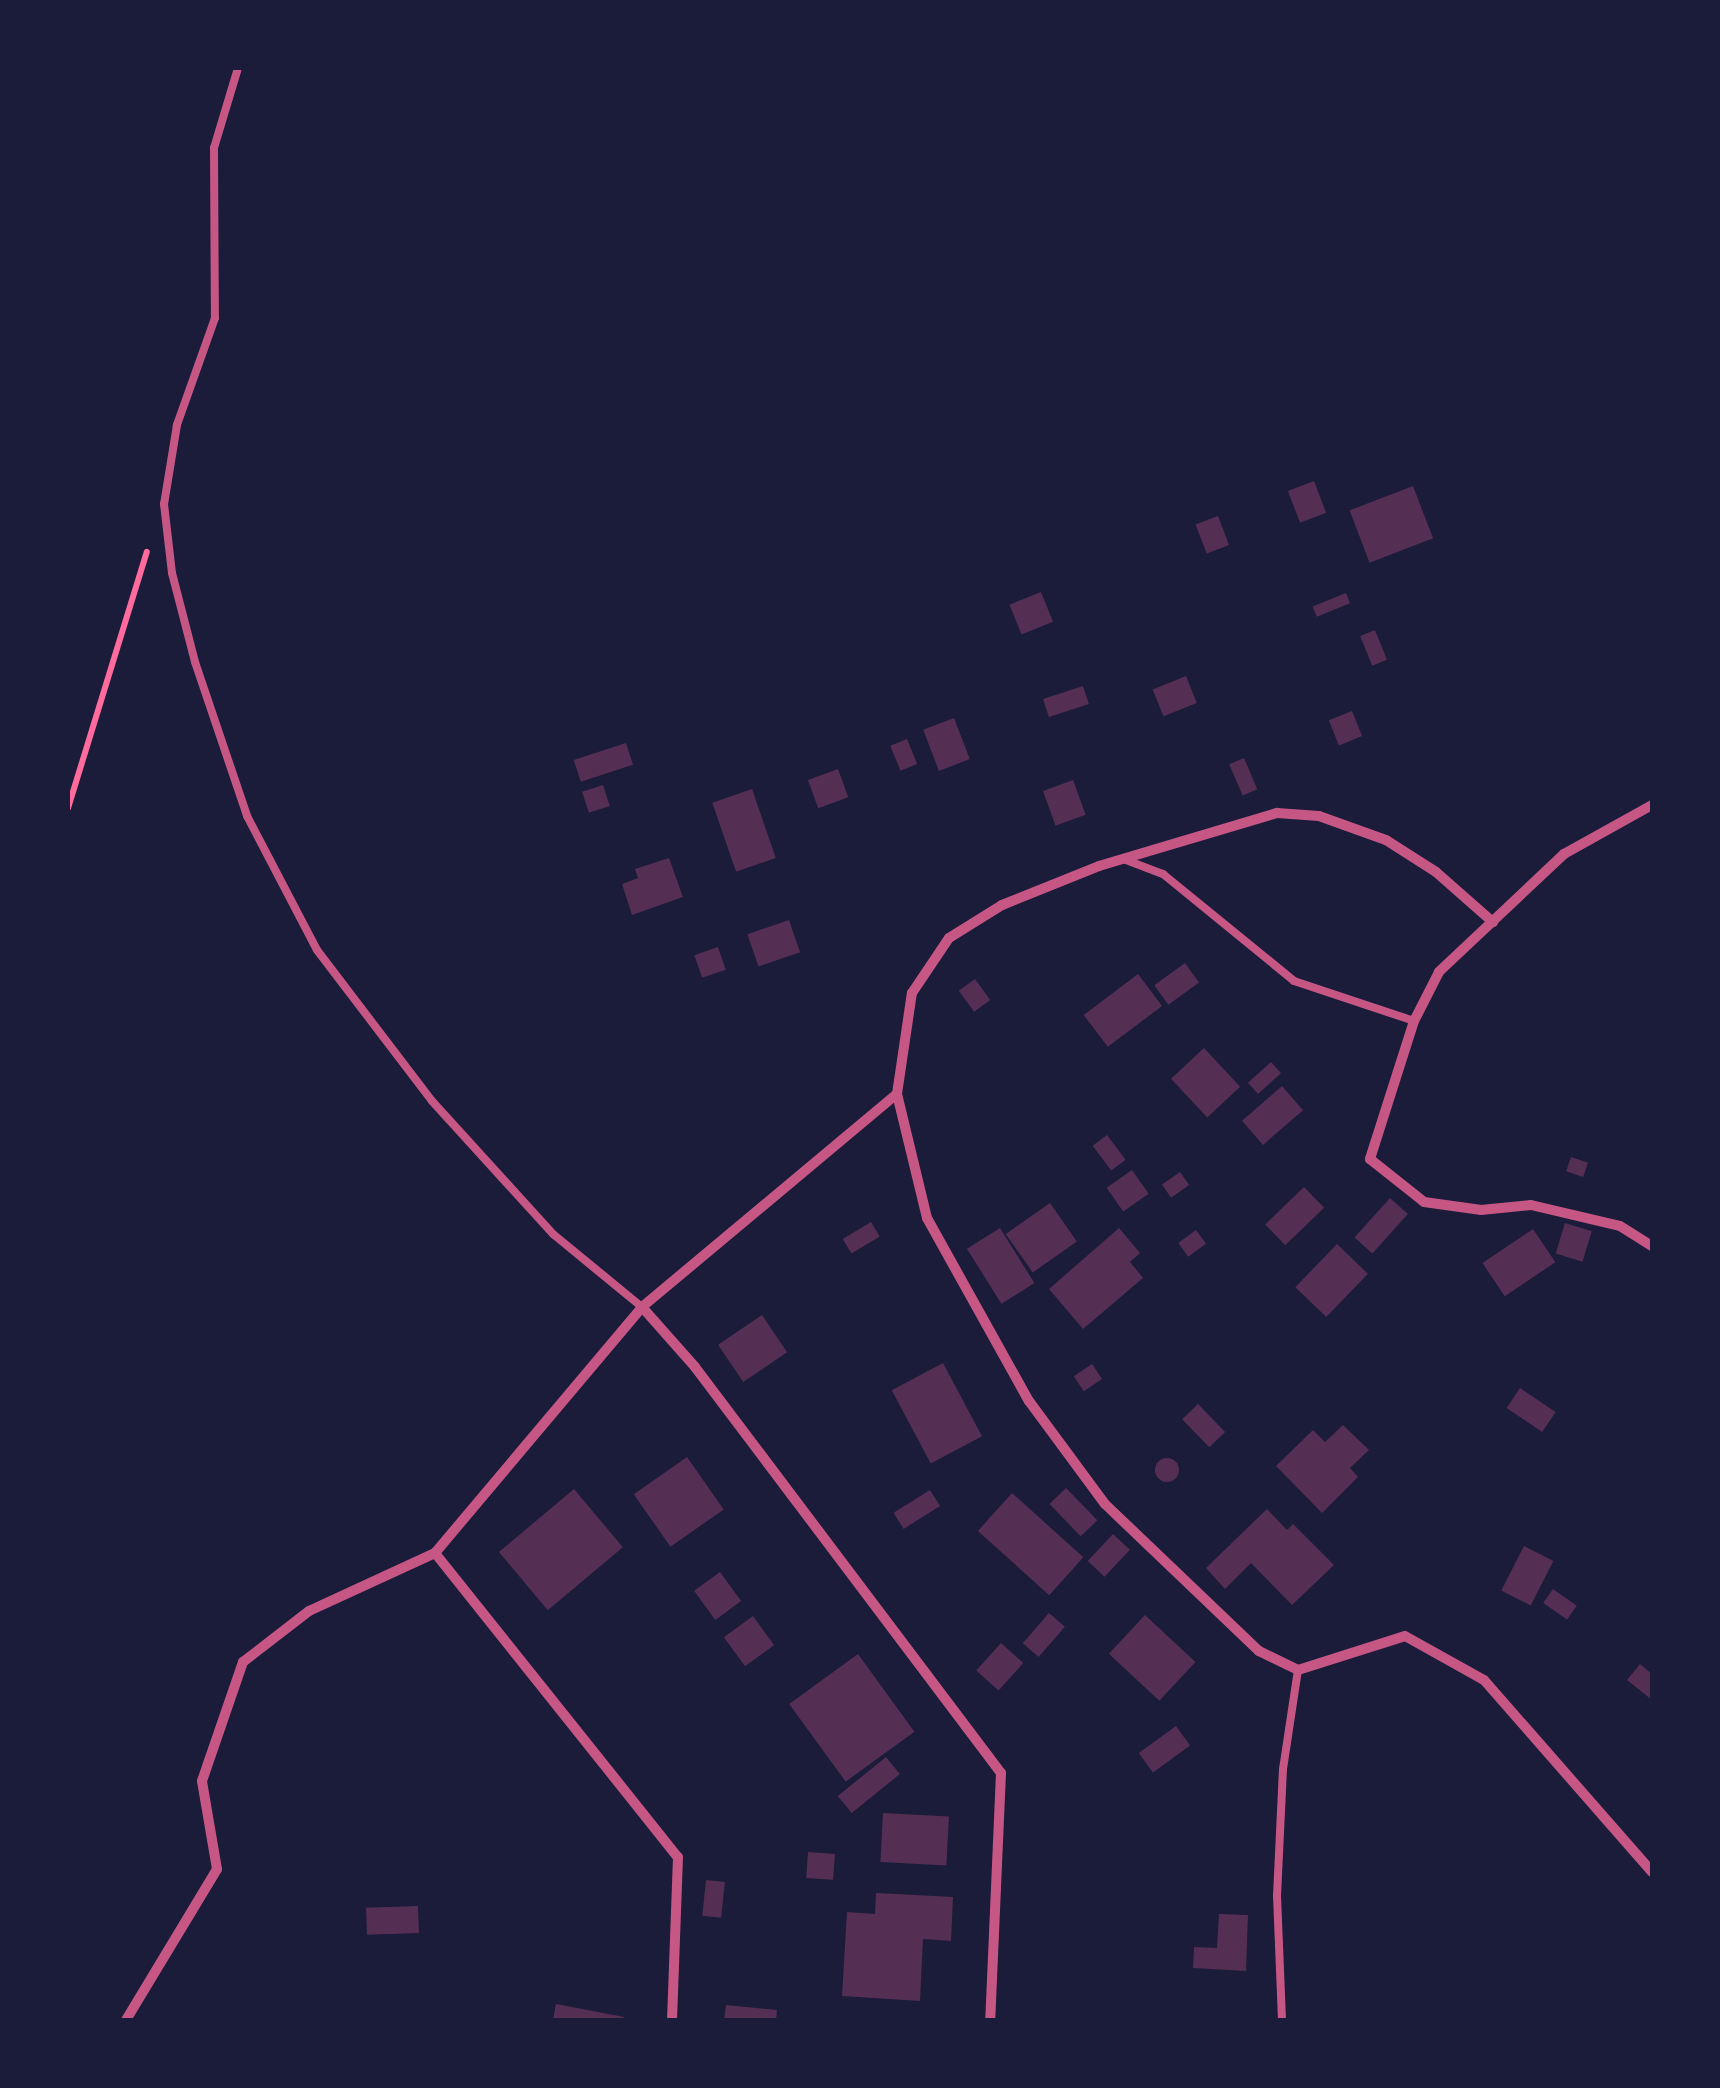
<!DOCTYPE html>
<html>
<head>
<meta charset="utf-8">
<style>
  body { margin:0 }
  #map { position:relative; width:1720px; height:2088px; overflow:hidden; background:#1b1b3a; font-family:Arial,sans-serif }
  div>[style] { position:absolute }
  .building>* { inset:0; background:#542f53; transform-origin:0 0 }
  .round { border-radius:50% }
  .path>* { height:6px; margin:-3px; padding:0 3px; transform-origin:3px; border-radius:3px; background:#ff6b9d }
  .service>* { height:8px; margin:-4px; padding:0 4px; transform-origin:4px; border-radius:4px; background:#c65784 }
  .minor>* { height:10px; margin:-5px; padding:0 5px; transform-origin:5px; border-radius:5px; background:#c65784 }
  span { translate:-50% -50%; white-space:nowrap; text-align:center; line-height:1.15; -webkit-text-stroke:8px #1b1b3a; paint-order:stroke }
  .frame { position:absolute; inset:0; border:70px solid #1b1b3a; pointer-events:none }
</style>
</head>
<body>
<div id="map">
  <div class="building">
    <i style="left:1314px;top:481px;width:34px;height:28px;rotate:69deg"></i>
    <i style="left:1413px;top:486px;width:56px;height:68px;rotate:69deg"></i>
    <i style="left:1218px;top:516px;width:31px;height:24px;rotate:69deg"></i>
    <i style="left:1041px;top:592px;width:32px;height:34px;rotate:68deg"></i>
    <i style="left:1346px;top:593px;width:11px;height:36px;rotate:68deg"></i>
    <i style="left:1375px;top:630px;width:32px;height:16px;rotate:68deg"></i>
    <i style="left:1186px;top:676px;width:29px;height:36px;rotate:68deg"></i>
    <i style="left:1083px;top:686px;width:19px;height:42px;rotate:72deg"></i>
    <i style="left:1352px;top:711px;width:27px;height:25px;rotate:68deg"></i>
    <i style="left:954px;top:718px;width:44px;height:33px;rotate:69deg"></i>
    <i style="left:907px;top:739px;width:27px;height:18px;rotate:68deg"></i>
    <i style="left:626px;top:743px;width:23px;height:55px;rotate:72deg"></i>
    <i style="left:1244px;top:758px;width:34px;height:16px;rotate:67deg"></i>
    <i style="left:838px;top:769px;width:30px;height:32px;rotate:70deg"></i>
    <i style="left:1073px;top:780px;width:37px;height:32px;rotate:70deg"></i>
    <i style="left:603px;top:785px;width:22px;height:22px;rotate:72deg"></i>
    <i style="left:752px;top:789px;width:73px;height:42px;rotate:71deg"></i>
    <i style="clip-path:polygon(669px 858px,683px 897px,632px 915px,622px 884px,638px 878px,635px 869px)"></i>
    <i style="left:789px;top:920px;width:34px;height:44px;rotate:71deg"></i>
    <i style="left:718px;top:947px;width:24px;height:25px;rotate:71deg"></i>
    <i style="left:1185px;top:963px;width:24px;height:38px;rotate:54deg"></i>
    <i style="left:1138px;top:974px;width:40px;height:68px;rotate:53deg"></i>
    <i style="left:975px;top:979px;width:26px;height:20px;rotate:54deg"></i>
    <i style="left:1204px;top:1048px;width:53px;height:45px;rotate:47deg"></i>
    <i style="left:1271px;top:1062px;width:15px;height:31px;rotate:48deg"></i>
    <i style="left:1282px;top:1086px;width:32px;height:53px;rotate:49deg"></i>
    <i style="left:1107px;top:1135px;width:31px;height:18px;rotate:53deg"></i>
    <i style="left:1571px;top:1157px;width:18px;height:15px;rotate:19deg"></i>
    <i style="left:1132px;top:1170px;width:29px;height:31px;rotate:55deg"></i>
    <i style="left:1180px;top:1172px;width:16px;height:22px;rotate:55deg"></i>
    <i style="left:1304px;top:1187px;width:29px;height:54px;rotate:46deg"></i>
    <i style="left:1390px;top:1198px;width:24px;height:53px;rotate:42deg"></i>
    <i style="left:1050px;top:1203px;width:47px;height:54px;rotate:55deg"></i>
    <i style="left:871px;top:1222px;width:17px;height:33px;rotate:59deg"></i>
    <i style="left:1565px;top:1223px;width:28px;height:32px;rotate:17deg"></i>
    <i style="left:1000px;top:1228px;width:65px;height:39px;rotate:58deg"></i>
    <i style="clip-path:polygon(1119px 1228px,1140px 1253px,1130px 1262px,1143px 1278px,1083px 1329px,1049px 1289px)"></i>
    <i style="left:1533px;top:1229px;width:40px;height:61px;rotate:56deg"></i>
    <i style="left:1196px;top:1230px;width:17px;height:22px;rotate:54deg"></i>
    <i style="left:1337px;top:1244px;width:43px;height:60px;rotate:44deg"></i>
    <i style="left:762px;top:1315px;width:45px;height:53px;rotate:56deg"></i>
    <i style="left:943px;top:1363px;width:83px;height:58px;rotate:62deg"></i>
    <i style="left:1092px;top:1364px;width:18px;height:22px;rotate:56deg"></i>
    <i style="left:1520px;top:1388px;width:43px;height:24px;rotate:34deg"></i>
    <i style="left:1198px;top:1404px;width:39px;height:22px;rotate:46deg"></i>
    <i style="clip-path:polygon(1343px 1425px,1369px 1450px,1350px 1468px,1358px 1477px,1322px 1513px,1276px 1466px,1313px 1430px,1325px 1442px)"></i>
    <i style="left:687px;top:1457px;width:64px;height:65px;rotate:55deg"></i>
    <i class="round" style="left:1155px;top:1458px;width:24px;height:24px"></i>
    <i style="left:1066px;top:1488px;width:45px;height:23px;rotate:46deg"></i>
    <i style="left:574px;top:1489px;width:76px;height:98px;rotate:50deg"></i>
    <i style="left:930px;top:1490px;width:19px;height:43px;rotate:58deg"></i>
    <i style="left:1012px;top:1493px;width:96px;height:51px;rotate:42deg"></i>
    <i style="clip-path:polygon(1267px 1509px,1287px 1530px,1293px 1524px,1334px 1565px,1292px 1605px,1251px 1563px,1225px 1589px,1206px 1568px)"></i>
    <i style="left:1113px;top:1534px;width:23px;height:37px;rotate:43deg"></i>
    <i style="left:1524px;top:1546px;width:33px;height:50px;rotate:27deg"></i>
    <i style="left:720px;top:1572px;width:36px;height:32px;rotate:54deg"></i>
    <i style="left:1553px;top:1589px;width:29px;height:17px;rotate:35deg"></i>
    <i style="left:1049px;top:1613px;width:21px;height:40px;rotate:41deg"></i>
    <i style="left:1145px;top:1615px;width:69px;height:53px;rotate:43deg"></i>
    <i style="left:753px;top:1616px;width:36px;height:36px;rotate:54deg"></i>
    <i style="left:1001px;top:1643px;width:30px;height:37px;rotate:42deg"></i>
    <i style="left:858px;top:1654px;width:96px;height:85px;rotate:54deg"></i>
    <i style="clip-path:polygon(1640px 1664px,1652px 1674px,1652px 1700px,1627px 1680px)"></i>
    <i style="left:1176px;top:1726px;width:24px;height:46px;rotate:54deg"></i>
    <i style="left:886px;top:1757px;width:22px;height:62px;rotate:51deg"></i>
    <i style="left:883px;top:1813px;width:66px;height:49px;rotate:3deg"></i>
    <i style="left:808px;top:1852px;width:27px;height:26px;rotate:4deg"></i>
    <i style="left:706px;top:1880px;width:19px;height:36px;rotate:6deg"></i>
    <i style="clip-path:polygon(876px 1893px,953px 1897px,951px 1941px,923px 1939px,920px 2001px,842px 1996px,847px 1912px,875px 1914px)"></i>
    <i style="left:418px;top:1906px;width:27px;height:52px;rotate:88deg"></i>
    <i style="clip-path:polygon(1219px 1914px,1248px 1915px,1246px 1971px,1193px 1968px,1194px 1947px,1217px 1948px)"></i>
    <i style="clip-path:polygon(556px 2004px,624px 2017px,624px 2020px,553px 2020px)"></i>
    <i style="clip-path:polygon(726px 2005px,777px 2010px,776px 2020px,724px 2020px)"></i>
  </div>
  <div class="path">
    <i style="left:68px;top:808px;width:268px;rotate:-72.9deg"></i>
  </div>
  <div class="service">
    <i style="left:238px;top:68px;width:84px;rotate:106.7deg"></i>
    <i style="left:214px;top:148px;width:170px;rotate:89.7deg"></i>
    <i style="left:215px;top:318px;width:114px;rotate:109.6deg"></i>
    <i style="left:177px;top:425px;width:80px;rotate:99.3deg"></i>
    <i style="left:164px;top:504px;width:69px;rotate:83.4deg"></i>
    <i style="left:172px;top:573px;width:92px;rotate:75.5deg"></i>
    <i style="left:195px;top:662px;width:163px;rotate:71.3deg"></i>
    <i style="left:247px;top:816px;width:151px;rotate:62.4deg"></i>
    <i style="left:317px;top:950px;width:190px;rotate:52.7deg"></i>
    <i style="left:432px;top:1101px;width:180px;rotate:47.7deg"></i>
    <i style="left:553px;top:1234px;width:115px;rotate:39.4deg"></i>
    <i style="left:1126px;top:860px;width:40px;rotate:21deg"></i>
    <i style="left:1163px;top:874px;width:169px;rotate:39.2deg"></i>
    <i style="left:1294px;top:981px;width:126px;rotate:18.4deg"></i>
    <i style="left:1282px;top:2020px;width:124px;rotate:-92.3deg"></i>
    <i style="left:1277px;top:1896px;width:127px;rotate:-87.3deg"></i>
    <i style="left:1283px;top:1769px;width:100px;rotate:-81.4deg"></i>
  </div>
  <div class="minor">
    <i style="left:1652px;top:805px;width:101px;rotate:150.9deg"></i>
    <i style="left:1564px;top:854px;width:172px;rotate:136.7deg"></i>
    <i style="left:1439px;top:972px;width:55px;rotate:117deg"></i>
    <i style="left:1414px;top:1021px;width:145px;rotate:107.7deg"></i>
    <i style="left:1370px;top:1159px;width:69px;rotate:38.5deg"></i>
    <i style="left:1424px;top:1202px;width:58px;rotate:8deg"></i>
    <i style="left:1481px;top:1210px;width:50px;rotate:-5.7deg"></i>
    <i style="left:1531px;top:1205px;width:91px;rotate:13.3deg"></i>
    <i style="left:1620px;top:1226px;width:38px;rotate:32deg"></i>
    <i style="left:897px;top:1094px;width:128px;rotate:76.4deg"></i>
    <i style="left:927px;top:1218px;width:210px;rotate:60.9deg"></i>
    <i style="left:1029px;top:1401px;width:128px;rotate:53.6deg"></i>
    <i style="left:1105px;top:1504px;width:213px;rotate:43.7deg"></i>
    <i style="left:1259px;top:1651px;width:43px;rotate:26deg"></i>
    <i style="left:1298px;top:1670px;width:112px;rotate:-17.6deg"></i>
    <i style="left:1405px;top:1636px;width:90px;rotate:29.1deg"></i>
    <i style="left:1484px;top:1680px;width:255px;rotate:48.8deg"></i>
    <i style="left:642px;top:1307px;width:80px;rotate:48.5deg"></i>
    <i style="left:695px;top:1367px;width:508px;rotate:52.99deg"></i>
    <i style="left:1001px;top:1773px;width:247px;rotate:92.5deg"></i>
    <i style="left:435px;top:1553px;width:389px;rotate:51.4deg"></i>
    <i style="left:678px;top:1857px;width:163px;rotate:92.1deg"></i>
    <i style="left:126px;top:2020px;width:176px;rotate:-58.9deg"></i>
    <i style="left:217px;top:1869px;width:89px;rotate:-99.7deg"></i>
    <i style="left:202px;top:1781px;width:126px;rotate:-71deg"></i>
    <i style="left:243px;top:1662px;width:83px;rotate:-37.7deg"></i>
    <i style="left:309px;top:1611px;width:139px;rotate:-24.7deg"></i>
    <i style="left:435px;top:1553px;width:322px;rotate:-49.9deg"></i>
    <i style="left:642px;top:1307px;width:332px;rotate:-39.9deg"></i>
    <i style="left:897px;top:1094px;width:102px;rotate:-81.6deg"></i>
    <i style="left:912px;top:993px;width:66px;rotate:-56.1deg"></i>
    <i style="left:949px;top:938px;width:62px;rotate:-31.9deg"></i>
    <i style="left:1002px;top:905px;width:105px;rotate:-21.9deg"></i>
    <i style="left:1099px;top:866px;width:186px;rotate:-16.6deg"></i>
    <i style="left:1277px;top:813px;width:42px;rotate:4.1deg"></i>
    <i style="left:1319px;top:816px;width:71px;rotate:19.7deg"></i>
    <i style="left:1386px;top:840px;width:59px;rotate:32.6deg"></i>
    <i style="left:1436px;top:872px;width:76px;rotate:41.3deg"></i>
  </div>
  <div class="frame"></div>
</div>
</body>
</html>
